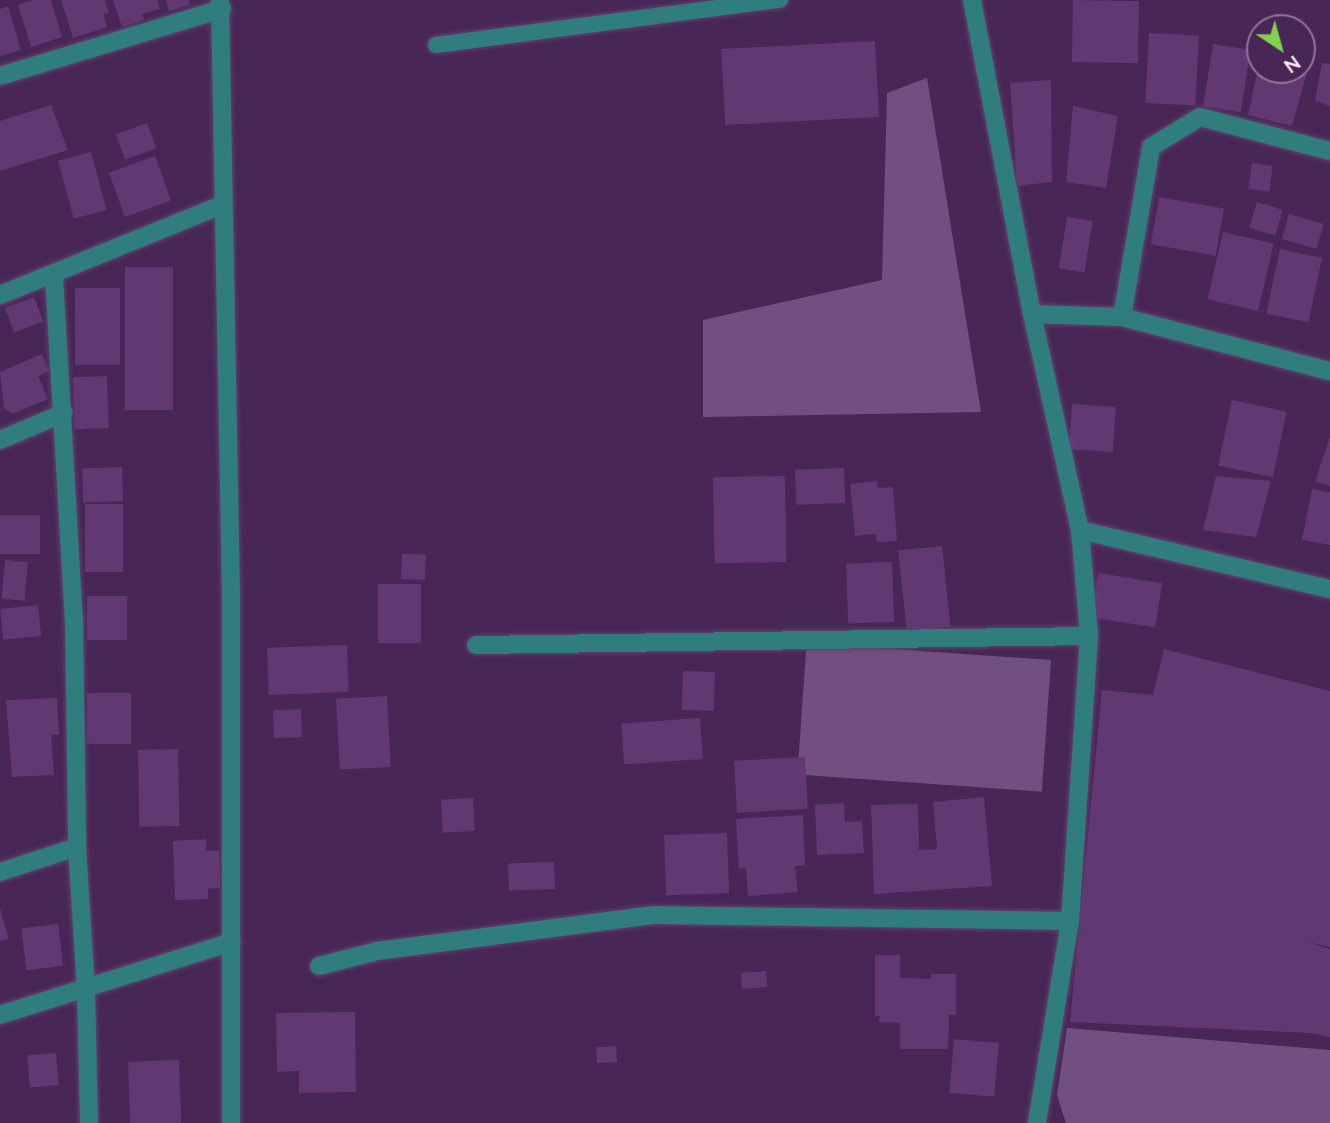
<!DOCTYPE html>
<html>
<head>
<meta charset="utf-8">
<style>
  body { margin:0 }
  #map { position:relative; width:1330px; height:1123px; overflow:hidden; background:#482656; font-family:Mulish,sans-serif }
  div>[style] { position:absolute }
  .green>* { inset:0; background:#724f81; transform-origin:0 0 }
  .building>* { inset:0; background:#623873; transform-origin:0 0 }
  .roads { filter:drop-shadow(0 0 2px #60426d) drop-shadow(0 0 2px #60426d) }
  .lane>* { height:16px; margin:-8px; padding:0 8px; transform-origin:8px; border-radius:8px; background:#307d7d }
  .street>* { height:18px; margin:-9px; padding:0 9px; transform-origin:9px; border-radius:9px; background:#307d7d }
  span { translate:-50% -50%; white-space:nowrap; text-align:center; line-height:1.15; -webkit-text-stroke:7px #482656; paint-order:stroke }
  .north { position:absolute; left:1246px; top:14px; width:70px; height:70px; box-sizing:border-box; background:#482656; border:2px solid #8e7698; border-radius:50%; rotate:144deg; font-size:19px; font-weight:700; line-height:28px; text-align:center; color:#f7effb }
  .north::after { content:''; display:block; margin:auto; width:24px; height:32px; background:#81d050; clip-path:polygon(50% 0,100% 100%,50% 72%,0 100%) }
</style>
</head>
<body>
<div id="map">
  <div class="green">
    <i style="clip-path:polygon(927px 78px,981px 412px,703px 417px,703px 320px,882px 280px,887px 93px)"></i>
    <i style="left:1051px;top:660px;width:132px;height:245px;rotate:94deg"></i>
    <i style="clip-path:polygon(1067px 1028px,1330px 1050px,1330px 1123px,1066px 1123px,1057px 1095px)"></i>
  </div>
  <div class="building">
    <i style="clip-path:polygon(33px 0,51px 0,62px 37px,31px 47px,18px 5px)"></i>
    <i style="clip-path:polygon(61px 0,105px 0,109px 13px,103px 15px,107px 27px,73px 38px)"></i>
    <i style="clip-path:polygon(113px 0,157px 0,160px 9px,142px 14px,144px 20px,122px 27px)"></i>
    <i style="clip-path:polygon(166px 0,188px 0,190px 5px,169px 11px)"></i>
    <i style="left:1073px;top:0;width:66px;height:62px;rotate:1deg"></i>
    <i style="clip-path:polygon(8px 6px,21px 50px,0 56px,0 9px)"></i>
    <i style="left:1149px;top:33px;width:50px;height:70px;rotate:3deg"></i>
    <i style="left:875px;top:41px;width:76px;height:154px;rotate:87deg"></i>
    <i style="left:1213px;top:44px;width:38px;height:63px;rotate:9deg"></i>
    <i style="clip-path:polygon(1302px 49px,1313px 51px,1292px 126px,1248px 115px,1259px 64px,1260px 70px,1302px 70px)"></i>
    <i style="clip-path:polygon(1322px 63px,1330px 64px,1330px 106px,1315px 101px)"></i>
    <i style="clip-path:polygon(1051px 80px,1052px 182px,1017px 186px,1010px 83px)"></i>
    <i style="clip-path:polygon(51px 105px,68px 150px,0 171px,0 121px)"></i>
    <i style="clip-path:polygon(1073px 106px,1118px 116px,1106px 188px,1066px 182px)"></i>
    <i style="left:147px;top:123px;width:27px;height:33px;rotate:70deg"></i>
    <i style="left:91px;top:152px;width:60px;height:34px;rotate:75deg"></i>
    <i style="left:155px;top:156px;width:47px;height:49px;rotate:70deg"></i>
    <i style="left:1252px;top:163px;width:21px;height:26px;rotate:8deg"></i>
    <i style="left:1159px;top:197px;width:66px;height:48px;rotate:10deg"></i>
    <i style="left:1257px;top:202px;width:27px;height:27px;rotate:17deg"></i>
    <i style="left:1289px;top:214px;width:36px;height:26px;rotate:16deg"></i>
    <i style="left:1067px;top:217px;width:26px;height:52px;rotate:9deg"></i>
    <i style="left:1223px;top:232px;width:52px;height:69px;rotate:13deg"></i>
    <i style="left:1280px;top:249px;width:43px;height:66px;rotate:12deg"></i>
    <i style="left:173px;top:267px;width:143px;height:48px;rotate:90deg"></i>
    <i style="left:75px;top:288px;width:45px;height:77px"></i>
    <i style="left:34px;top:297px;width:26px;height:31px;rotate:69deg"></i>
    <i style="clip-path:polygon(42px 354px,49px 371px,38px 376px,48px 399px,12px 414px,4px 408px,0 372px)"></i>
    <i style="left:107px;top:376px;width:52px;height:34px;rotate:88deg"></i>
    <i style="left:1232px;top:400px;width:56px;height:67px;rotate:12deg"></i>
    <i style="left:1072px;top:404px;width:44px;height:45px;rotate:4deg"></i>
    <i style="clip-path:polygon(1330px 437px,1330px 486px,1315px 481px)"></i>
    <i style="left:122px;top:467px;width:34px;height:40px;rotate:88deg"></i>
    <i style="left:844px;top:468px;width:35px;height:49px;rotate:88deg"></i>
    <i style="left:785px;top:476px;width:86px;height:72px;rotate:89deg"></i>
    <i style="clip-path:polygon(1216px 476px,1271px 481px,1256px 537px,1203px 530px)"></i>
    <i style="clip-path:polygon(877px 481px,878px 488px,893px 487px,897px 541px,877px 542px,876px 534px,855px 536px,850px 484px)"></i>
    <i style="clip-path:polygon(1312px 489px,1330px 492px,1330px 545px,1302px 540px)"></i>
    <i style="left:123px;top:504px;width:68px;height:38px;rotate:90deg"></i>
    <i style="left:0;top:515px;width:40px;height:39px"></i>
    <i style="left:942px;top:546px;width:81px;height:44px;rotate:84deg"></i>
    <i style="left:402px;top:554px;width:24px;height:25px;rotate:2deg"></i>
    <i style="left:5px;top:560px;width:23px;height:39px;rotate:5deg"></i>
    <i style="left:892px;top:562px;width:60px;height:46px;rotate:88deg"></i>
    <i style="left:1098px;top:573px;width:65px;height:45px;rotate:9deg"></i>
    <i style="left:378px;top:584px;width:43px;height:59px"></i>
    <i style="left:87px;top:596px;width:40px;height:44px"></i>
    <i style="left:38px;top:605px;width:31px;height:38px;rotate:84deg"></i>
    <i style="left:347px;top:645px;width:47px;height:80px;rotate:88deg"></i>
    <i style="clip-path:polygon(1164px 649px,1330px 691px,1330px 947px,1307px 942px,1330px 949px,1330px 1037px,1311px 1033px,1070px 1022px,1102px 690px,1153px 695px)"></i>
    <i style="left:683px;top:671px;width:32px;height:39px;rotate:2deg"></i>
    <i style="left:87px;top:693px;width:44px;height:51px"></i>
    <i style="left:387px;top:696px;width:71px;height:51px;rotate:87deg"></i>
    <i style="clip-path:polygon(57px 698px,59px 735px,51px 735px,54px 775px,12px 777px,6px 700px)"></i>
    <i style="left:301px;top:709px;width:28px;height:28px;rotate:88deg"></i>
    <i style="left:700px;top:718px;width:41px;height:79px;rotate:86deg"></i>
    <i style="left:178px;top:749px;width:77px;height:40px;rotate:89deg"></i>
    <i style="left:805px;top:757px;width:52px;height:71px;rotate:87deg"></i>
    <i style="clip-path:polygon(984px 797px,992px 886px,874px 894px,871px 805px,918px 804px,919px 850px,937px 849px,933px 802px)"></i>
    <i style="left:473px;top:798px;width:33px;height:32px;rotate:87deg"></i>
    <i style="clip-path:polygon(844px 803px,845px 822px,862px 821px,864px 853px,817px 855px,815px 805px)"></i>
    <i style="clip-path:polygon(803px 815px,805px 865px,795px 866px,798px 892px,748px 896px,746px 868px,739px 869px,736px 819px)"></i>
    <i style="left:727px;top:833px;width:60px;height:63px;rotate:88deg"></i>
    <i style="clip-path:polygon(206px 839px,206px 851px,219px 850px,220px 888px,208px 889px,208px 899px,175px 900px,173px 841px)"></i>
    <i style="left:554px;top:862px;width:27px;height:46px;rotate:88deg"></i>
    <i style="clip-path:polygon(0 908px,9px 939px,0 941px)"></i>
    <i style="left:58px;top:924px;width:42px;height:37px;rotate:83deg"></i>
    <i style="clip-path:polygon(875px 955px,900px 955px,900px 978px,931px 979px,931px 974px,956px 974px,956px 1015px,949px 1015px,948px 1049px,900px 1049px,900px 1023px,879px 1022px,880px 1016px,875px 1016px)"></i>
    <i style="left:766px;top:971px;width:16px;height:25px;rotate:86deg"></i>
    <i style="clip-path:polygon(355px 1012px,356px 1092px,299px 1093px,299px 1071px,277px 1072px,276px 1013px)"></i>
    <i style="left:954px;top:1039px;width:45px;height:54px;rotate:5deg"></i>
    <i style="left:616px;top:1046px;width:16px;height:20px;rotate:86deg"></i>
    <i style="left:56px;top:1053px;width:32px;height:29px;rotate:85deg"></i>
    <i style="left:179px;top:1060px;width:63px;height:51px;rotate:88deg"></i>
  </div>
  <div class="roads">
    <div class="lane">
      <i style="left:436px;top:45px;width:347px;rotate:-7.5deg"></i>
    </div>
    <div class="street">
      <i style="left:220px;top:0;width:596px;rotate:88.94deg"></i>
      <i style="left:231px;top:596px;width:527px;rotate:90deg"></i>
      <i style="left:972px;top:0;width:320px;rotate:79.2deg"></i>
      <i style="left:1032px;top:314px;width:221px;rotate:77.5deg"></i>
      <i style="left:1080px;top:530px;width:106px;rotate:85.1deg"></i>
      <i style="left:1089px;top:636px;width:286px;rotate:93.8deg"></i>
      <i style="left:1070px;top:921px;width:205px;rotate:99.3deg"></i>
      <i style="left:0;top:76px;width:232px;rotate:-16.8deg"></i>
      <i style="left:54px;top:276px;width:343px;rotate:86.7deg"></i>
      <i style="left:74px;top:618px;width:229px;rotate:89.2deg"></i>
      <i style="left:77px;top:847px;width:143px;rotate:86.4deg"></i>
      <i style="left:86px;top:990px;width:133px;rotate:88.7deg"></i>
      <i style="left:0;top:295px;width:240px;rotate:-22.1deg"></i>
      <i style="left:1032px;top:314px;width:90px;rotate:1.9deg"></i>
      <i style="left:1122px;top:317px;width:215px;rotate:14.6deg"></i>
      <i style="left:1122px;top:317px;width:172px;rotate:-80.3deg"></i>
      <i style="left:1151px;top:147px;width:57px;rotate:-31.5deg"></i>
      <i style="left:1200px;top:117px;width:134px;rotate:14.7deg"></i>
      <i style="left:0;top:440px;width:69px;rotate:-22.9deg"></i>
      <i style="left:1080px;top:530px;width:257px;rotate:13.3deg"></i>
      <i style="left:476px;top:645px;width:613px;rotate:-0.84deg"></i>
      <i style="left:0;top:872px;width:81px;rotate:-18deg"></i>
      <i style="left:319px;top:966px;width:60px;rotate:-14.5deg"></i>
      <i style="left:377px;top:951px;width:278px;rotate:-7.4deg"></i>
      <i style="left:653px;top:915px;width:417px;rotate:0.8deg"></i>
      <i style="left:0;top:1015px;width:243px;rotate:-17.5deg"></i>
    </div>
  </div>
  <div class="north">N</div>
</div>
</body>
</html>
